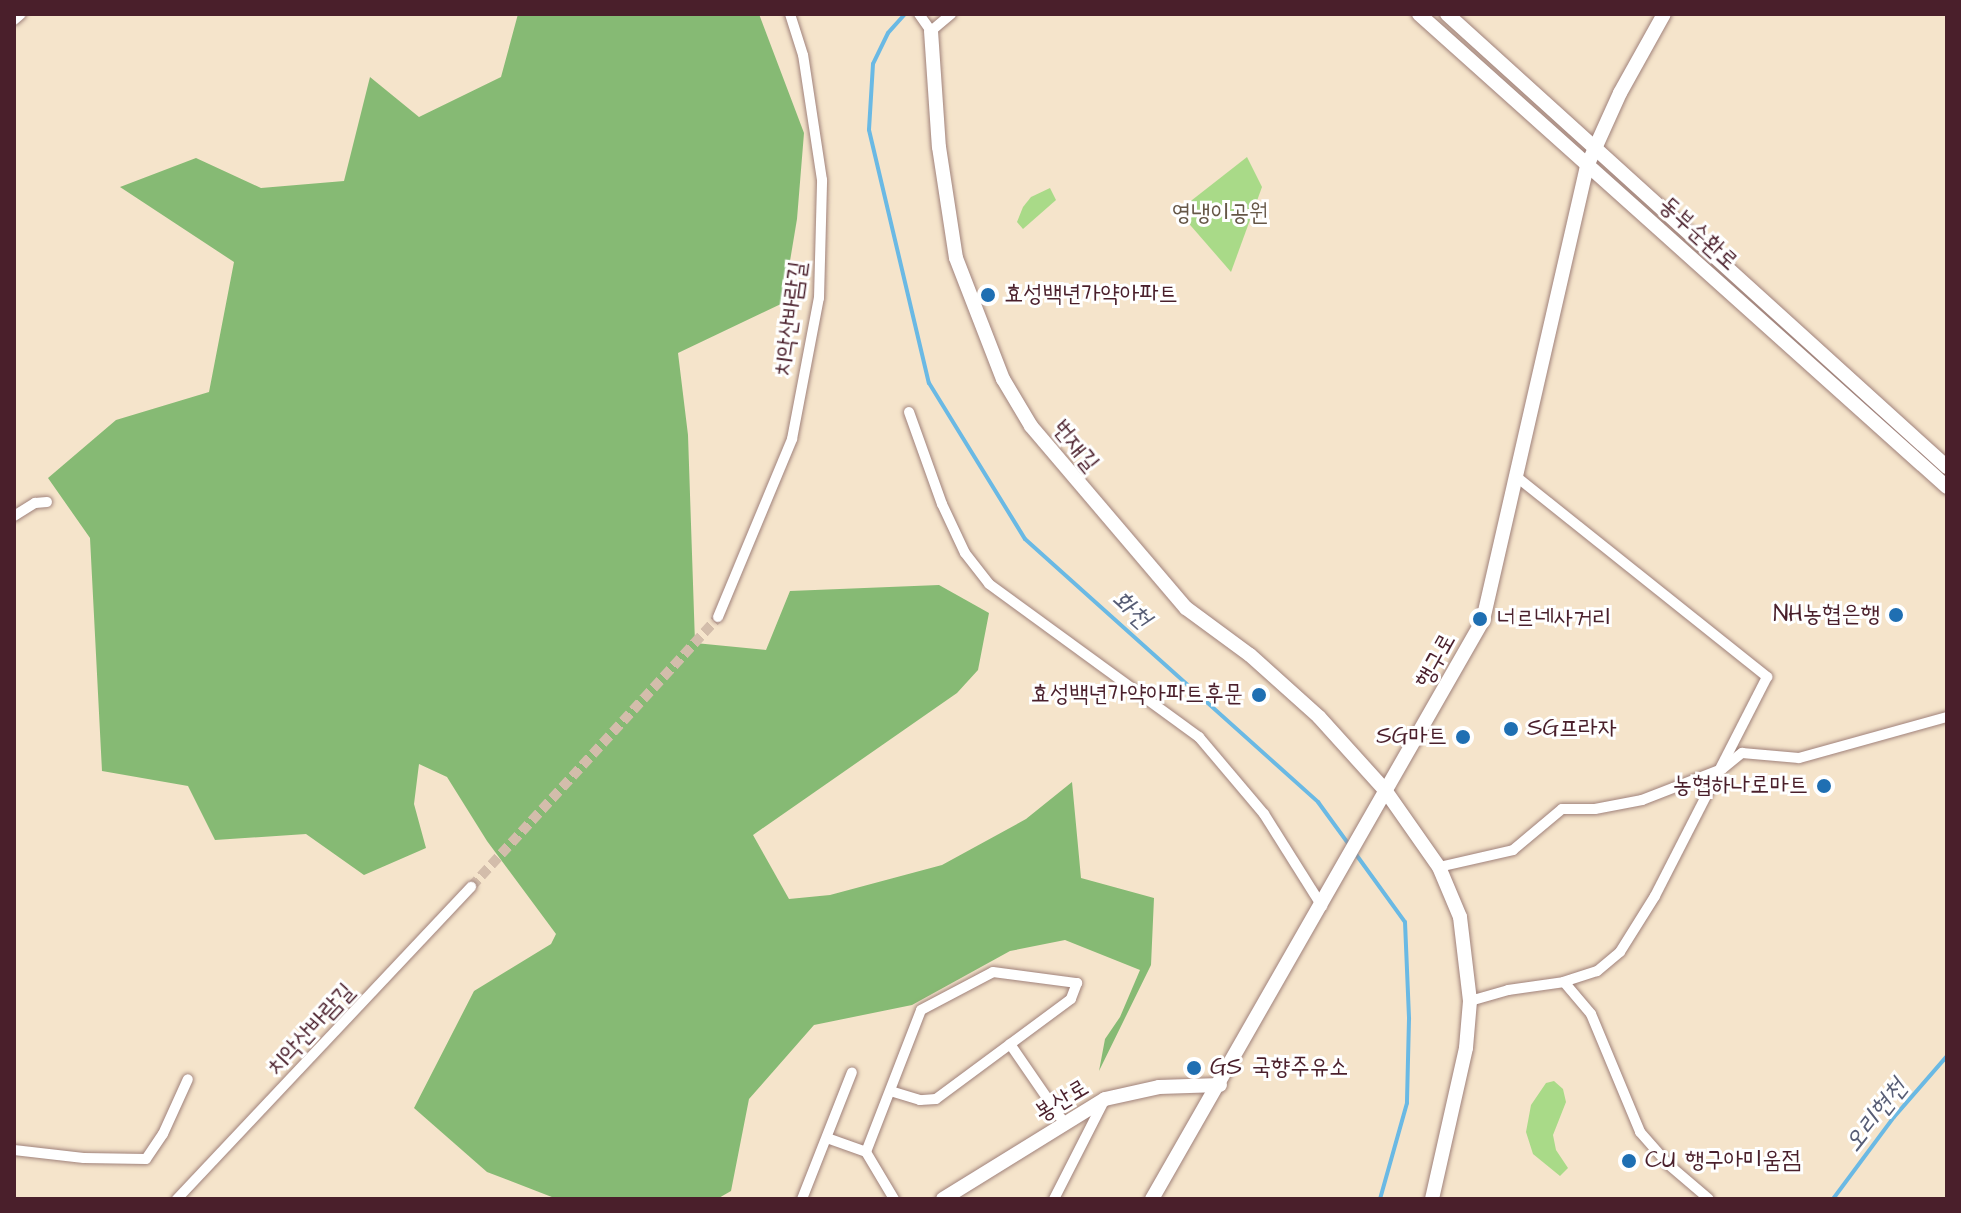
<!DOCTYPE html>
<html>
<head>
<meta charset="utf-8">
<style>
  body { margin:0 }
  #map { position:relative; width:1961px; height:1213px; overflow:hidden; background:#f5e4cb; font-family:"Architects Daughter","Poor Story",sans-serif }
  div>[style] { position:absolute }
  .green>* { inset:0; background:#a9da88 }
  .forest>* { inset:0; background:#86ba74 }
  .stream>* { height:4px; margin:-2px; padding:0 2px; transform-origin:2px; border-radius:2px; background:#6ab9e4 }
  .street-tunnel>* { height:10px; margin-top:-5px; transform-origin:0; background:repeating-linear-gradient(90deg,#d3bdab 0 10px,transparent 0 15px) }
  .roads { filter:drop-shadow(0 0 2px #a0827b) drop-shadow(0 0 2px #a0827b) }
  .street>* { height:10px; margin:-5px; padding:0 5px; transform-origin:5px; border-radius:5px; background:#fff }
  .secondary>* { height:14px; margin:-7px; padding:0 7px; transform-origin:7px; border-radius:7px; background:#fff }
  .dots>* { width:22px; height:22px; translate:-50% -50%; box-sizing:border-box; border:4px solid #fff; border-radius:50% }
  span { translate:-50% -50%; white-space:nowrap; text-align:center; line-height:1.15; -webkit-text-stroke:6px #fff; paint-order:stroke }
  .park-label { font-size:24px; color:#665747 }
  .street-label { font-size:24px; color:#4a1f2b }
  .poi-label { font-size:24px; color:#4a1f2b }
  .left { translate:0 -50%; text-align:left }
  .right { translate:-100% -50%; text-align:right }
  .water-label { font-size:26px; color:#575d75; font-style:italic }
  .frame { position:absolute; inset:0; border:16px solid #4a1f2b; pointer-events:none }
</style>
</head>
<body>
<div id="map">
  <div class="green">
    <i style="clip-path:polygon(1247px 157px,1262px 187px,1231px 272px,1178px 211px)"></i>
    <i style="clip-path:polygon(1050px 188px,1056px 200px,1023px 229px,1017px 222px,1023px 207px,1031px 197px)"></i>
    <i style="clip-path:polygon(1554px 1081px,1563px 1089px,1566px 1102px,1553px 1135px,1556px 1150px,1568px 1168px,1560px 1176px,1533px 1154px,1526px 1132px,1531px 1105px,1546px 1083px)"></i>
  </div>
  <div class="forest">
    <i style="clip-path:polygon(518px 14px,759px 14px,804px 133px,797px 219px,783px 303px,678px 353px,688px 435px,695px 643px,766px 650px,790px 591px,939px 585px,989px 613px,978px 670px,957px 693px,753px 835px,789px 899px,830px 895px,942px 865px,1026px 819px,1072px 782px,1081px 878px,1154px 898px,1151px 965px,1099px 1071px,1105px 1039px,1120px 1017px,1140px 970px,1065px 940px,1010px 951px,912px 1005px,814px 1025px,749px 1099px,731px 1191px,717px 1199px,557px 1199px,487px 1172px,414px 1108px,474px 991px,551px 944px,556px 934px,487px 841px,447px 777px,419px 764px,414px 804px,426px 848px,364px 875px,306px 834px,215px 840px,188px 786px,102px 771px,90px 538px,48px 478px,116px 420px,209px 392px,234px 262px,120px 187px,196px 158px,261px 188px,344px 181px,370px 77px,419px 117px,501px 77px)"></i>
  </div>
  <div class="stream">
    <i style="left:905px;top:14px;width:25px;rotate:132deg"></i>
    <i style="left:888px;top:33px;width:34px;rotate:116deg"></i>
    <i style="left:873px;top:64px;width:66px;rotate:93.5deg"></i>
    <i style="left:869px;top:130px;width:260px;rotate:76.7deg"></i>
    <i style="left:929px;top:383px;width:183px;rotate:58.4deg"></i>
    <i style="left:1025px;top:539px;width:394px;rotate:41.9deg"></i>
    <i style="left:1318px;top:802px;width:54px;rotate:54deg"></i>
    <i style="left:1355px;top:853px;width:85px;rotate:54.1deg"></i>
    <i style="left:1405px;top:922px;width:97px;rotate:87.6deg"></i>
    <i style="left:1409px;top:1019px;width:84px;rotate:91.4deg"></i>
    <i style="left:1407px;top:1103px;width:100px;rotate:105.7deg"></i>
    <i style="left:1833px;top:1199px;width:102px;rotate:-53.4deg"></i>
    <i style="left:1894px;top:1117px;width:81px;rotate:-49deg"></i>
  </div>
  <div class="street-tunnel">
    <i style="left:471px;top:887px;width:366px;rotate:-47.5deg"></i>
  </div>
  <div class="roads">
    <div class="street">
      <i style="left:919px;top:14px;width:21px;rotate:55deg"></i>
      <i style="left:931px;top:31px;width:26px;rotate:-40deg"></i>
      <i style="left:14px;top:20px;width:9px;rotate:-41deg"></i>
      <i style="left:909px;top:412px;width:98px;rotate:70.3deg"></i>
      <i style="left:942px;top:504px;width:54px;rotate:64.9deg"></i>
      <i style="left:965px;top:553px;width:39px;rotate:52deg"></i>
      <i style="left:989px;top:584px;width:260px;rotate:36.1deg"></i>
      <i style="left:1199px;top:737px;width:101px;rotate:49.8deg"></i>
      <i style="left:1264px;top:814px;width:109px;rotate:57.8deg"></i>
      <i style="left:1518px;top:478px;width:319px;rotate:38.6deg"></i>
      <i style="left:1767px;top:677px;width:246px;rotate:117.1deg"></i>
      <i style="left:1655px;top:896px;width:66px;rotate:122deg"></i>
      <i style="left:1620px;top:952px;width:30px;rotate:140deg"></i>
      <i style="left:1597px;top:971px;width:35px;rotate:162deg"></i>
      <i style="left:14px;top:516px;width:25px;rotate:-32deg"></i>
      <i style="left:35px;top:503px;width:12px;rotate:-5deg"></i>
      <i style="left:718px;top:617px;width:193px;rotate:-67.4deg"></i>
      <i style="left:792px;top:439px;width:144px;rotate:-79.2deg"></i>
      <i style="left:819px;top:298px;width:118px;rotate:-88.5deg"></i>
      <i style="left:822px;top:180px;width:126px;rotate:-98.6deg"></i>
      <i style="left:803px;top:55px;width:43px;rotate:-107.6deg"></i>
      <i style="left:1439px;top:867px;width:76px;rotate:-12.9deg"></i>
      <i style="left:1513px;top:850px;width:64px;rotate:-39.9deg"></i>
      <i style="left:1562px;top:809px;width:33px"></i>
      <i style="left:1595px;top:809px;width:48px;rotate:-10.8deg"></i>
      <i style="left:1642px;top:800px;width:86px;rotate:-21.2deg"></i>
      <i style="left:1722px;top:769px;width:26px;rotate:-39deg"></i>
      <i style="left:1742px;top:753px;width:57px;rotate:5deg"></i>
      <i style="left:1799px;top:758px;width:154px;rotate:-15.5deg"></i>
      <i style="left:1470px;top:1001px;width:40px;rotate:-16deg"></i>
      <i style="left:1508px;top:990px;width:57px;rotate:-8.1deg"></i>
      <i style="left:1564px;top:982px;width:42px;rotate:49.8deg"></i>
      <i style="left:1591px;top:1014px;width:128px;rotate:67.4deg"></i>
      <i style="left:1640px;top:1132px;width:44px;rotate:48.7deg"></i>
      <i style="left:1669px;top:1165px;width:52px;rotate:40.4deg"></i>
      <i style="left:1010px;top:1044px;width:97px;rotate:55.5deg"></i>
      <i style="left:827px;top:1138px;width:41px;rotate:19.7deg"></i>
      <i style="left:866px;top:1152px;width:55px;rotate:59.2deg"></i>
      <i style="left:14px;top:1150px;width:70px;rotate:6.5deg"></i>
      <i style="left:84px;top:1158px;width:62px;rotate:0.9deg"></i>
      <i style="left:146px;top:1159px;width:30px;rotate:-56deg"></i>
      <i style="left:163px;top:1134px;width:60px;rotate:-65.6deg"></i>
      <i style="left:866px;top:1152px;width:152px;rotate:-68.8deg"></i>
      <i style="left:921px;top:1010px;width:81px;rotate:-27.8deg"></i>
      <i style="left:993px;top:972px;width:85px;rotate:7.5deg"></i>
      <i style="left:1077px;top:983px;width:17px;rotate:111deg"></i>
      <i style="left:1071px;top:999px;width:168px;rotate:143.5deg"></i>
      <i style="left:936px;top:1099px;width:16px;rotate:176deg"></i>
      <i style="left:920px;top:1100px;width:31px;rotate:-163deg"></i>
      <i style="left:177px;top:1199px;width:429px;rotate:-46.7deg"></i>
      <i style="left:802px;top:1199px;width:136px;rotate:-68.5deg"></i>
      <i style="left:1054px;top:1199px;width:110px;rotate:-63deg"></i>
    </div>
    <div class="secondary">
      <i style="left:1419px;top:14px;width:709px;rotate:41.86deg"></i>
      <i style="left:1447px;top:14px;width:675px;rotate:42.18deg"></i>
      <i style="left:931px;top:31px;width:116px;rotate:86.1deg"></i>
      <i style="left:939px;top:147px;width:112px;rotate:81.3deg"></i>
      <i style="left:956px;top:258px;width:130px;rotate:68.8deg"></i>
      <i style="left:1003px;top:379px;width:55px;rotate:59.2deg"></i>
      <i style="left:1031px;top:426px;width:239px;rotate:49.6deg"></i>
      <i style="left:1186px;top:608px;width:79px;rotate:36.3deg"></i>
      <i style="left:1250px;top:655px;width:93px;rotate:41.9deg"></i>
      <i style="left:1319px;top:717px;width:98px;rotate:47.9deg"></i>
      <i style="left:1385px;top:790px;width:94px;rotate:55deg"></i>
      <i style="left:1439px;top:867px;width:54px;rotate:67.2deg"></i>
      <i style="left:1460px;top:917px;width:85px;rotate:83.2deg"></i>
      <i style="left:1470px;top:1001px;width:47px;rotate:94.9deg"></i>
      <i style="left:1466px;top:1048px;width:155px;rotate:102.7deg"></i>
      <i style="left:943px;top:1199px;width:190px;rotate:-31.7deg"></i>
      <i style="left:1105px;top:1099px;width:55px;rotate:-12.5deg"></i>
      <i style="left:1159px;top:1087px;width:61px;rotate:-1.9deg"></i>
      <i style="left:1152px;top:1199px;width:667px;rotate:-60.24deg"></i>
      <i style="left:1483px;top:620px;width:466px;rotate:-77.1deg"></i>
      <i style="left:1587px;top:166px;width:80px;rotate:-65.7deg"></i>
      <i style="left:1620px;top:93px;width:90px;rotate:-60.9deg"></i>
    </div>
  </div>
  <div class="dots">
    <i style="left:988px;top:295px;background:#1f6fb2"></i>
    <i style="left:1896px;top:615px;background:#1f6fb2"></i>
    <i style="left:1480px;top:619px;background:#1f6fb2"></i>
    <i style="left:1259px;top:695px;background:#1f6fb2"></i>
    <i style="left:1511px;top:729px;background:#1f6fb2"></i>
    <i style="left:1463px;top:737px;background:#1f6fb2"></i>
    <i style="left:1824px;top:786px;background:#1f6fb2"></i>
    <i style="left:1194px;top:1068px;background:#1f6fb2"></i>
    <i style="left:1629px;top:1161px;background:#1f6fb2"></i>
  </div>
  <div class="park-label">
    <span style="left:1220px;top:214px">영냉이공원</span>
  </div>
  <div class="street-label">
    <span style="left:1698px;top:234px;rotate:42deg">동부순환로</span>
    <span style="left:791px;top:319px;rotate:-82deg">치악산바람길</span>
    <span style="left:1075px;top:446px;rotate:51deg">번재길</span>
    <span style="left:1436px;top:661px;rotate:-61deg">행구로</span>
    <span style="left:311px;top:1030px;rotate:-47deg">치악산바람길</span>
    <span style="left:1062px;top:1101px;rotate:-31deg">봉산로</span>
  </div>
  <div class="poi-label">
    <span class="left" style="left:1004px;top:295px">효성백년가약아파트</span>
    <span class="right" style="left:1880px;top:615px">NH농협은행</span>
    <span class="left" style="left:1496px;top:619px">너르네사거리</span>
    <span class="right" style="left:1243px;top:695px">효성백년가약아파트후문</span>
    <span class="left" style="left:1527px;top:729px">SG프라자</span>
    <span class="right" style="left:1447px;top:737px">SG마트</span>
    <span class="right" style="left:1808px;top:786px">농협하나로마트</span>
    <span class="left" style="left:1210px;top:1068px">GS 국향주유소</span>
    <span class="left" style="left:1645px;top:1161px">CU 행구아미움점</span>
  </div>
  <div class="water-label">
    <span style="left:1131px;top:610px;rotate:42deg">화천</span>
    <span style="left:1876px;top:1116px;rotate:-52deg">오리현천</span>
  </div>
  <div class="frame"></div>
</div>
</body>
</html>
